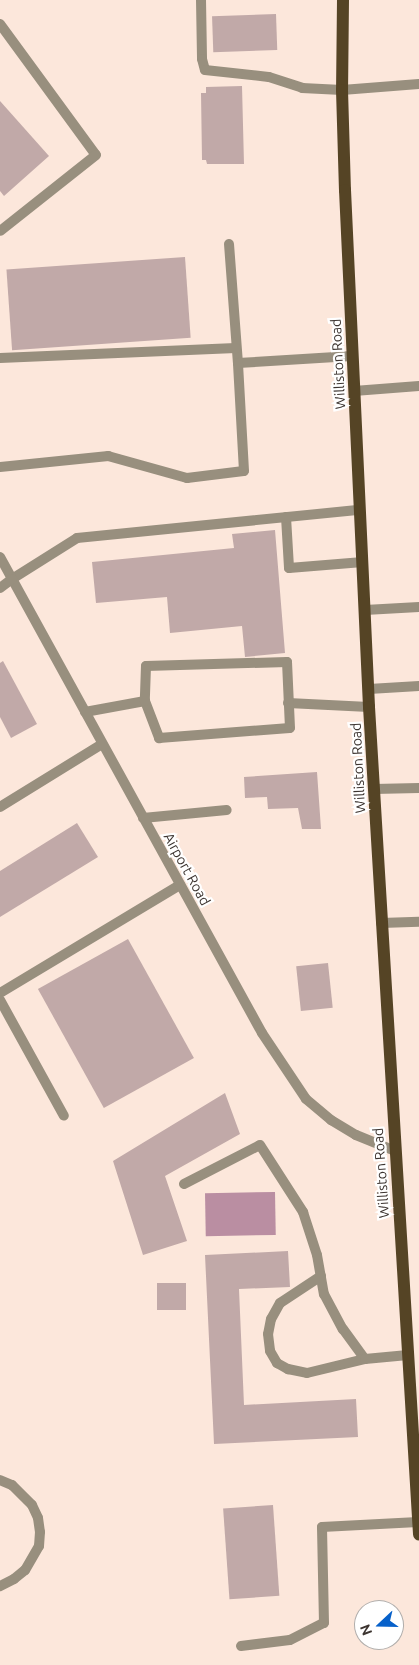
<!DOCTYPE html>
<html>
<head>
<meta charset="utf-8">
<style>
  body { margin:0 }
  #map { position:relative; width:419px; height:1665px; overflow:hidden; background:#fce7db; font-family:Ubuntu,sans-serif }
  div>[style] { position:absolute }
  .water>* { inset:0; background:#ba8ea2; transform-origin:0 0 }
  .building>* { inset:0; background:#c1a9a8; transform-origin:0 0 }
  .service>* { height:10px; margin:-5px; padding:0 5px; transform-origin:5px; border-radius:5px; background:#988f7e }
  .minor>* { height:10px; margin:-5px; padding:0 5px; transform-origin:5px; border-radius:5px; background:#988f7e }
  .primary>* { height:12px; margin:-6px; padding:0 6px; transform-origin:6px; border-radius:6px; background:#554425 }
  span { translate:-50% -50%; white-space:nowrap; text-align:center; line-height:1.15; -webkit-text-stroke:4.5px #fff; paint-order:stroke }
  .street-label { font-size:14px; color:#3c3430 }
  .north { position:absolute; left:354px; top:1600px; width:50px; height:50px; box-sizing:border-box; background:#fff; border:1px solid #b1aeac; border-radius:50%; rotate:249deg; font-size:14px; font-weight:700; line-height:20px; text-align:center; color:#3c3430 }
  .north::after { content:''; display:block; margin:auto; width:18px; height:22px; background:#0761ca; clip-path:polygon(50% 0,100% 100%,50% 72%,0 100%) }
</style>
</head>
<body>
<div id="map">
  <div class="water">
    <i style="left:275px;top:1192px;width:43px;height:70px;rotate:89deg"></i>
  </div>
  <div class="building">
    <i style="left:276px;top:14px;width:36px;height:64px;rotate:88deg"></i>
    <i style="clip-path:polygon(242px 86px,244px 164px,207px 164px,206px 160px,202px 160px,201px 93px,206px 93px,206px 87px)"></i>
    <i style="clip-path:polygon(0 101px,49px 156px,4px 196px,0 191px)"></i>
    <i style="left:185px;top:257px;width:81px;height:179px;rotate:86deg"></i>
    <i style="clip-path:polygon(275px 530px,285px 653px,245px 657px,242px 626px,170px 633px,167px 597px,96px 603px,92px 562px,234px 548px,232px 534px)"></i>
    <i style="clip-path:polygon(3px 661px,37px 724px,11px 738px,0 717px,0 663px)"></i>
    <i style="clip-path:polygon(317px 772px,321px 829px,302px 829px,298px 808px,268px 809px,267px 797px,245px 798px,244px 777px)"></i>
    <i style="clip-path:polygon(77px 823px,98px 857px,0 917px,0 871px)"></i>
    <i style="left:128px;top:939px;width:136px;height:103px;rotate:61deg"></i>
    <i style="left:328px;top:963px;width:45px;height:32px;rotate:84deg"></i>
    <i style="clip-path:polygon(225px 1093px,240px 1134px,165px 1176px,187px 1241px,143px 1255px,113px 1161px)"></i>
    <i style="clip-path:polygon(288px 1251px,290px 1287px,239px 1289px,244px 1405px,356px 1399px,358px 1437px,214px 1444px,205px 1255px)"></i>
    <i style="left:157px;top:1283px;width:29px;height:27px"></i>
    <i style="left:273px;top:1505px;width:91px;height:50px;rotate:86deg"></i>
  </div>
  <div class="service">
    <i style="left:201px;top:0;width:59px;rotate:89deg"></i>
    <i style="left:202px;top:59px;width:11px;rotate:75deg"></i>
    <i style="left:205px;top:70px;width:64px;rotate:6.2deg"></i>
    <i style="left:269px;top:77px;width:35px;rotate:18deg"></i>
    <i style="left:302px;top:88px;width:40px;rotate:2.9deg"></i>
    <i style="left:342px;top:90px;width:77px;rotate:-4.5deg"></i>
    <i style="left:0;top:24px;width:162px;rotate:53.8deg"></i>
    <i style="left:96px;top:155px;width:122px;rotate:141.6deg"></i>
    <i style="left:229px;top:244px;width:119px;rotate:85.7deg"></i>
    <i style="left:238px;top:363px;width:114px;rotate:-3.5deg"></i>
    <i style="left:0;top:358px;width:236px;rotate:-2.4deg"></i>
    <i style="left:354px;top:391px;width:65px;rotate:-4.4deg"></i>
    <i style="left:0;top:467px;width:109px;rotate:-5.8deg"></i>
    <i style="left:108px;top:456px;width:82px;rotate:15.6deg"></i>
    <i style="left:187px;top:478px;width:57px;rotate:-7deg"></i>
    <i style="left:244px;top:471px;width:108px;rotate:-93.2deg"></i>
    <i style="left:286px;top:517px;width:51px;rotate:86.6deg"></i>
    <i style="left:289px;top:568px;width:74px;rotate:-4.6deg"></i>
    <i style="left:12px;top:579px;width:77px;rotate:-32.2deg"></i>
    <i style="left:77px;top:538px;width:284px;rotate:-5.7deg"></i>
    <i style="left:365px;top:610px;width:54px;rotate:-3.2deg"></i>
    <i style="left:369px;top:689px;width:50px;rotate:-3.4deg"></i>
    <i style="left:288px;top:703px;width:81px;rotate:2.8deg"></i>
    <i style="left:85px;top:712px;width:61px;rotate:-10.4deg"></i>
    <i style="left:145px;top:701px;width:40px;rotate:69deg"></i>
    <i style="left:159px;top:738px;width:131px;rotate:-4.4deg"></i>
    <i style="left:290px;top:728px;width:66px;rotate:-92.6deg"></i>
    <i style="left:287px;top:662px;width:141px;rotate:178.4deg"></i>
    <i style="left:146px;top:666px;width:35px;rotate:92deg"></i>
    <i style="left:374px;top:789px;width:45px;rotate:-1.3deg"></i>
    <i style="left:0;top:807px;width:120px;rotate:-31.7deg"></i>
    <i style="left:143px;top:818px;width:84px;rotate:-5.4deg"></i>
    <i style="left:381px;top:923px;width:38px;rotate:-2deg"></i>
    <i style="left:0;top:993px;width:210px;rotate:-31deg"></i>
    <i style="left:0;top:1000px;width:132px;rotate:61.1deg"></i>
    <i style="left:184px;top:1184px;width:85px;rotate:-27.2deg"></i>
    <i style="left:260px;top:1145px;width:80px;rotate:57.3deg"></i>
    <i style="left:303px;top:1212px;width:45px;rotate:72deg"></i>
    <i style="left:317px;top:1255px;width:40px;rotate:80deg"></i>
    <i style="left:324px;top:1294px;width:40px;rotate:62deg"></i>
    <i style="left:343px;top:1329px;width:37px;rotate:54deg"></i>
    <i style="left:321px;top:1276px;width:49px;rotate:146.6deg"></i>
    <i style="left:280px;top:1303px;width:18px;rotate:119deg"></i>
    <i style="left:271px;top:1319px;width:15px;rotate:101deg"></i>
    <i style="left:268px;top:1334px;width:17px;rotate:83deg"></i>
    <i style="left:270px;top:1351px;width:14px;rotate:60deg"></i>
    <i style="left:277px;top:1363px;width:13px;rotate:29deg"></i>
    <i style="left:288px;top:1369px;width:19px;rotate:12deg"></i>
    <i style="left:307px;top:1373px;width:60px;rotate:-13.6deg"></i>
    <i style="left:365px;top:1359px;width:43px;rotate:-5.3deg"></i>
    <i style="left:241px;top:1646px;width:49px;rotate:-7deg"></i>
    <i style="left:290px;top:1640px;width:38px;rotate:-27deg"></i>
    <i style="left:324px;top:1623px;width:96px;rotate:-91.2deg"></i>
    <i style="left:322px;top:1527px;width:96px;rotate:-3deg"></i>
  </div>
  <div class="minor">
    <i style="left:0;top:557px;width:543px;rotate:61.17deg"></i>
    <i style="left:262px;top:1033px;width:79px;rotate:56.3deg"></i>
    <i style="left:306px;top:1099px;width:33px;rotate:40deg"></i>
    <i style="left:331px;top:1120px;width:29px;rotate:31deg"></i>
    <i style="left:356px;top:1135px;width:42px;rotate:22.3deg"></i>
    <i style="left:0;top:588px;width:15px;rotate:-37deg"></i>
    <i style="left:0;top:1480px;width:13px;rotate:23deg"></i>
    <i style="left:12px;top:1485px;width:28px;rotate:45deg"></i>
    <i style="left:32px;top:1505px;width:14px;rotate:65deg"></i>
    <i style="left:38px;top:1518px;width:14px;rotate:82deg"></i>
    <i style="left:40px;top:1532px;width:14px;rotate:94deg"></i>
    <i style="left:39px;top:1546px;width:28px;rotate:120deg"></i>
    <i style="left:25px;top:1570px;width:14px;rotate:141deg"></i>
    <i style="left:14px;top:1579px;width:16px;rotate:153deg"></i>
  </div>
  <div class="primary">
    <i style="left:343px;top:0;width:90px;rotate:90.6deg"></i>
    <i style="left:342px;top:90px;width:100px;rotate:88.3deg"></i>
    <i style="left:345px;top:190px;width:518px;rotate:87.34deg"></i>
    <i style="left:369px;top:707px;width:829px;rotate:86.54deg"></i>
  </div>
  <div class="street-label">
    <span style="left:338px;top:364px;rotate:-93deg">Williston Road</span>
    <span style="left:358px;top:768px;rotate:-93deg">Williston Road</span>
    <span style="left:187px;top:869px;rotate:61deg">Airport Road</span>
    <span style="left:381px;top:1173px;rotate:-94deg">Williston Road</span>
  </div>
  <div class="north">N</div>
</div>
</body>
</html>
